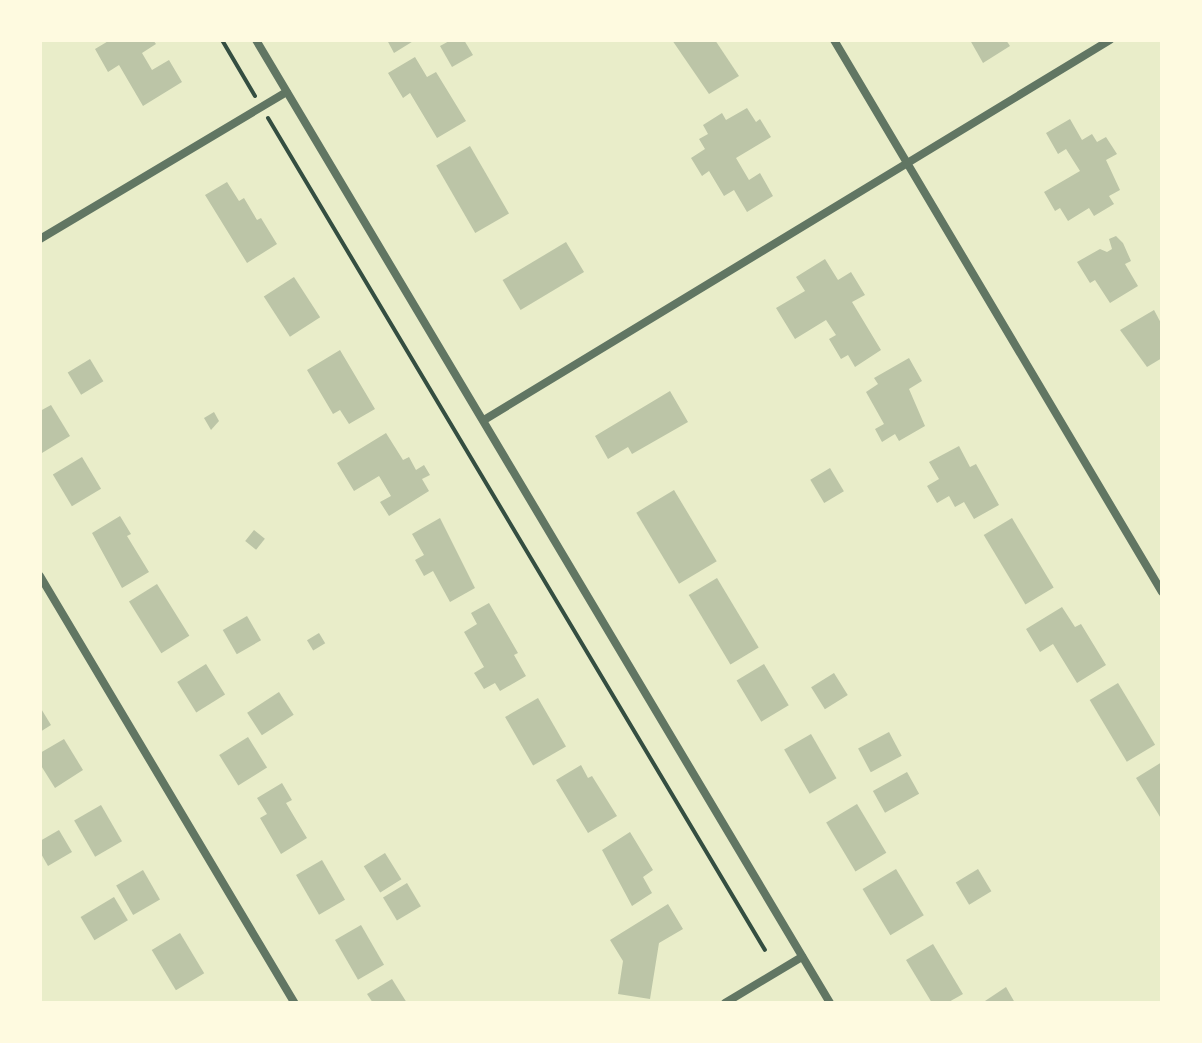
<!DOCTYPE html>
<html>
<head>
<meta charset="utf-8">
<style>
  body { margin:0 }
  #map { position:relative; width:1202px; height:1043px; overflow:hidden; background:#e9edc9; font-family:"PT Sans Narrow",sans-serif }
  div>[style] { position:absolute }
  .building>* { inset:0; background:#bcc5a7; transform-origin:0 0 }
  .path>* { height:4px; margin:-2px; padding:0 2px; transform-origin:2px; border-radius:2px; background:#344e41 }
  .minor>* { height:8px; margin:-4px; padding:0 4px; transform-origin:4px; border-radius:4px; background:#617663 }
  span { translate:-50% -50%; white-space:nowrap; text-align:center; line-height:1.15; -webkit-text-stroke:8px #fefae0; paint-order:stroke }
  .frame { position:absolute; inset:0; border:42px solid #fefae0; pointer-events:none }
</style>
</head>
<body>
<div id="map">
  <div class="building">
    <i style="clip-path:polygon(110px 40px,153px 40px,156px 44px,142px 53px,152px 70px,169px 60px,182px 82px,143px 106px,119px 65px,108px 72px,95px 49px)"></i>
    <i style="clip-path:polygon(387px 40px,415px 40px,394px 53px)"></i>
    <i style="clip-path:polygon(451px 40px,464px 40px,473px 55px,452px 67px,440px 46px)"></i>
    <i style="clip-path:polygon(672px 40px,715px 40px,739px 76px,709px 94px)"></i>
    <i style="clip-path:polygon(970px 40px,1006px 40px,1010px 46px,983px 63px)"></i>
    <i style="clip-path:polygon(415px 57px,427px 77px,436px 72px,466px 121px,437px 138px,410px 93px,403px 98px,388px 73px)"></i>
    <i style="clip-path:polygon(747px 108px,756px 122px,760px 119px,771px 137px,736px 158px,749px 180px,760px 173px,773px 196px,747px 212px,734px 190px,724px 196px,709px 171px,702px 176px,691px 158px,705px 149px,699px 139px,708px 134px,703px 125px,722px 113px,726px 120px)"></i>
    <i style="clip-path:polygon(1070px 119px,1082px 140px,1092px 134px,1097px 142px,1106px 137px,1117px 154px,1106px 160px,1120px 190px,1109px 196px,1114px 204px,1094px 216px,1089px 208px,1068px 221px,1060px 208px,1055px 211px,1044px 192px,1080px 171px,1066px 149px,1058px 154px,1046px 133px)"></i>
    <i style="left:470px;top:146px;width:78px;height:39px;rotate:60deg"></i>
    <i style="clip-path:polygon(227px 182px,239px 201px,244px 198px,257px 220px,261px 218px,277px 244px,247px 263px,205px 195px)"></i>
    <i style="clip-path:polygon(1116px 236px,1123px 243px,1131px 261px,1125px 264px,1138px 286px,1110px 303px,1095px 280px,1090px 283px,1077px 262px,1100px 249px,1107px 252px,1112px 249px,1109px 239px)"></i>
    <i style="left:566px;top:242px;width:35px;height:74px;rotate:59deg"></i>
    <i style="clip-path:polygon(825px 259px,838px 280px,851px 272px,865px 295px,852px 302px,881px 350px,855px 367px,848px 355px,841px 359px,829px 339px,836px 335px,826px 320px,795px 339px,776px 308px,805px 291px,796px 277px)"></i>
    <i style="left:294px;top:277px;width:48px;height:36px;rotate:57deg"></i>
    <i style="clip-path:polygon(1154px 310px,1162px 325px,1162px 358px,1147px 367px,1120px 330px)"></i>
    <i style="clip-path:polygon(340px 350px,375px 409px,349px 424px,340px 410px,333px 414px,307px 370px)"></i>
    <i style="clip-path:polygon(909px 358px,922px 381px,909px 389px,925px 426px,899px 441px,895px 434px,882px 442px,875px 429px,884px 424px,866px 392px,878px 384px,874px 378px)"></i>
    <i style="left:90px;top:359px;width:26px;height:26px;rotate:59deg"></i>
    <i style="clip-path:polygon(670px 391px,688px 422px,632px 454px,628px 447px,608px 459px,595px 436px)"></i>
    <i style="clip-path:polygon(51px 405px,70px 436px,42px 453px,40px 411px)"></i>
    <i style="clip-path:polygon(214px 412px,219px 421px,211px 430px,204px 418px)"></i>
    <i style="clip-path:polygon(386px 433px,403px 460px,409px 457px,416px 470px,424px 465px,430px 475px,422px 479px,429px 491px,389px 516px,380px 502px,391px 496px,379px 476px,354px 491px,337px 463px)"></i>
    <i style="clip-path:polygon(959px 446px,970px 467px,976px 464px,999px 505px,974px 519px,964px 502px,955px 507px,949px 496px,937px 503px,927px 486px,939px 479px,929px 462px)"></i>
    <i style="left:82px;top:457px;width:37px;height:34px;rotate:59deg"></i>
    <i style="left:830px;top:468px;width:27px;height:23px;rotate:59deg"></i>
    <i style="left:674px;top:490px;width:83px;height:44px;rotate:59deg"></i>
    <i style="clip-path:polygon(120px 516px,131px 534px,127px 536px,149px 572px,122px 588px,92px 533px)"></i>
    <i style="clip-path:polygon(440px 518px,475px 588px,450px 602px,433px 571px,424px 576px,415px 560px,424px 555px,412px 534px)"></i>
    <i style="left:1012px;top:518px;width:81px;height:33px;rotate:59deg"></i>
    <i style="left:254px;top:530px;width:14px;height:14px;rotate:39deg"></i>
    <i style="left:717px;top:578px;width:81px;height:33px;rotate:59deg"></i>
    <i style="left:157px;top:584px;width:61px;height:33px;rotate:58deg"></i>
    <i style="clip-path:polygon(489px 603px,518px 653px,514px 655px,526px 676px,500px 691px,495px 683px,484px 689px,474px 673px,484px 667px,464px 632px,477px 624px,471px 613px)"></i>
    <i style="clip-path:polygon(1062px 607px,1075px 627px,1081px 624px,1106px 665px,1077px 683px,1053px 644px,1040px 652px,1026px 629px)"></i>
    <i style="left:247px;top:616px;width:28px;height:28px;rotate:60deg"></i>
    <i style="left:319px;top:633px;width:12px;height:14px;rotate:59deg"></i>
    <i style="left:206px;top:664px;width:36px;height:34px;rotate:58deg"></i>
    <i style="left:764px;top:664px;width:48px;height:32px;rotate:59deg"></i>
    <i style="left:834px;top:673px;width:26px;height:27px;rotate:58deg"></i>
    <i style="left:1118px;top:683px;width:72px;height:33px;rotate:59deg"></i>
    <i style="left:279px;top:692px;width:27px;height:38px;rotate:57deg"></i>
    <i style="left:538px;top:698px;width:56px;height:38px;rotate:60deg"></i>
    <i style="clip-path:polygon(40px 707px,51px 725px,40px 732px)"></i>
    <i style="left:889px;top:732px;width:27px;height:35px;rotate:62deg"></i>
    <i style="left:811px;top:734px;width:51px;height:31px;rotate:60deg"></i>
    <i style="left:248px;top:737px;width:36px;height:34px;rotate:58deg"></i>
    <i style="clip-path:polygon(64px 739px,83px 770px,55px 788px,40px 764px,40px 753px)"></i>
    <i style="clip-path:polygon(1162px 762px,1162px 820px,1136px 778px)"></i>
    <i style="clip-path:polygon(581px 765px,588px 778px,592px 776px,617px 816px,588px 833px,556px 780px)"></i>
    <i style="left:907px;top:772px;width:25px;height:39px;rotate:61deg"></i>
    <i style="clip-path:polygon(282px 783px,292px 800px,286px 803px,307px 838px,281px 854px,260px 818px,267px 814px,257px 798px)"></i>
    <i style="left:857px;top:804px;width:57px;height:36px;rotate:59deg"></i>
    <i style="left:101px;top:805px;width:42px;height:31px;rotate:60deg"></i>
    <i style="clip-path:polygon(59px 830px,72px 852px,48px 866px,40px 852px,40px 841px)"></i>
    <i style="clip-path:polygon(630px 832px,653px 870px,643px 877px,652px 893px,632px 906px,602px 850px)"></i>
    <i style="left:385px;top:853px;width:31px;height:25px;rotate:58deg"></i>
    <i style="left:322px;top:860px;width:46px;height:30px;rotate:60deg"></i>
    <i style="left:896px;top:869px;width:54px;height:39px;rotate:59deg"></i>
    <i style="left:978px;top:869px;width:26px;height:26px;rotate:59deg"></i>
    <i style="left:143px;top:870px;width:34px;height:31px;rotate:60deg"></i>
    <i style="left:407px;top:883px;width:27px;height:28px;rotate:59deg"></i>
    <i style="left:114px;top:897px;width:27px;height:39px;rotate:59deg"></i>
    <i style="clip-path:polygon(668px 904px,683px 929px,659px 943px,650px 999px,618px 994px,623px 961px,610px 940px)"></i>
    <i style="left:361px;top:925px;width:46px;height:30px;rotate:60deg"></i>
    <i style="left:180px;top:933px;width:47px;height:33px;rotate:59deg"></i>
    <i style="clip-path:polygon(933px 944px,963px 994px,947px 1003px,932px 1003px,906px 960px)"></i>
    <i style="clip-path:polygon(392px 979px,407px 1003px,373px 1003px,367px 994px)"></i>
    <i style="clip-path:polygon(1006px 987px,1015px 1003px,987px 1003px,985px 1001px)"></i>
  </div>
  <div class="path">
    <i style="left:222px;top:40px;width:65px;rotate:59.5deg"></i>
    <i style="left:268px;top:118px;width:969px;rotate:59.15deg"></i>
  </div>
  <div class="minor">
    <i style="left:256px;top:40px;width:1121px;rotate:59.2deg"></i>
    <i style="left:834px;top:40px;width:642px;rotate:59.28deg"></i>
    <i style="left:40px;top:239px;width:287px;rotate:-30.8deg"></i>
    <i style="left:484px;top:420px;width:732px;rotate:-31.26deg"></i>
    <i style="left:40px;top:576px;width:497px;rotate:59.2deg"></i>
    <i style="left:725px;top:1003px;width:90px;rotate:-30.9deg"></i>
  </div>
  <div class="frame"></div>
</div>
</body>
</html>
